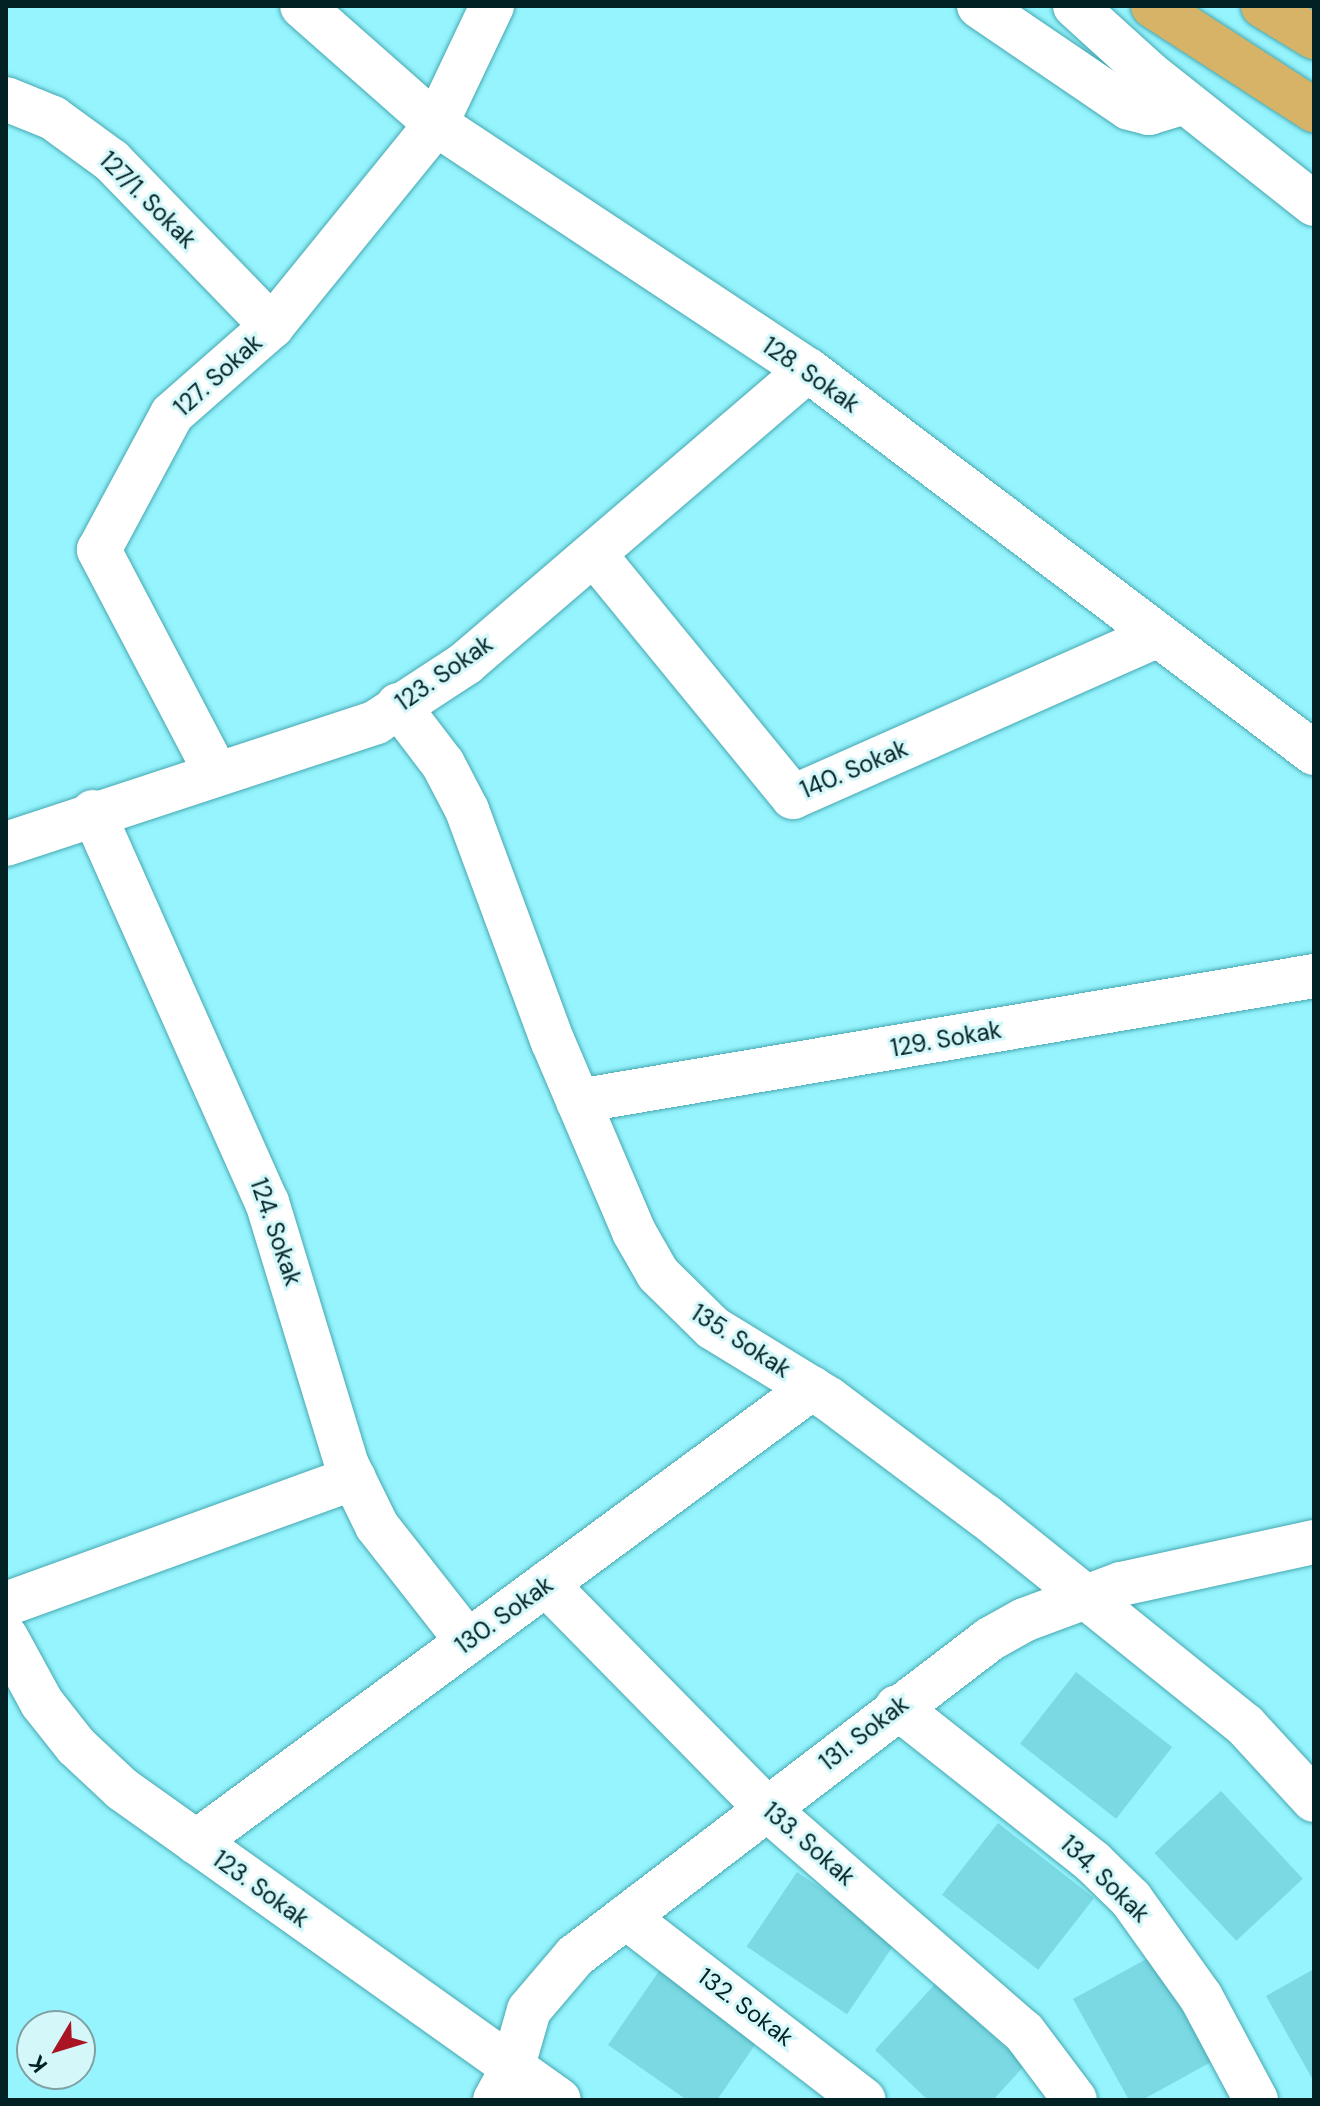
<!DOCTYPE html>
<html>
<head>
<meta charset="utf-8">
<style>
  body { margin:0 }
  #map { position:relative; width:1320px; height:2106px; overflow:hidden; background:#95f4fd; font-family:"DM Sans",sans-serif }
  div>[style] { position:absolute }
  .building>* { inset:0; background:#7ad9e3; transform-origin:0 0 }
  .roads { filter:drop-shadow(0 0 2px #46a7b1) drop-shadow(0 0 2px #46a7b1) }
  .minor>* { height:44px; margin:-22px; padding:0 22px; transform-origin:22px; border-radius:22px; background:#fff }
  .tertiary>* { height:44px; margin:-22px; padding:0 22px; transform-origin:22px; border-radius:22px; background:#fff }
  .trunk>* { height:44px; margin:-22px; padding:0 22px; transform-origin:22px; border-radius:22px; background:#d6b366 }
  span { translate:-50% -50%; white-space:nowrap; text-align:center; line-height:1.15; -webkit-text-stroke:6px #d4f7fa; paint-order:stroke }
  .street-label { font-size:24px; color:#022124 }
  .frame { position:absolute; inset:0; border:8px solid #022124; pointer-events:none }
  .north { position:absolute; left:16px; top:2010px; width:80px; height:80px; box-sizing:border-box; background:#d4f7fa; border:2px solid #80a1a4; border-radius:50%; rotate:232deg; font-size:22px; font-weight:700; line-height:32px; text-align:center; color:#022124 }
  .north::after { content:''; display:block; margin:auto; width:28px; height:36px; background:#aa1523; clip-path:polygon(50% 0,100% 100%,50% 72%,0 100%) }
</style>
</head>
<body>
<div id="map">
  <div class="building">
    <i style="left:1076px;top:1672px;width:122px;height:91px;rotate:38deg"></i>
    <i style="left:1221px;top:1791px;width:120px;height:91px;rotate:47deg"></i>
    <i style="left:998px;top:1823px;width:122px;height:91px;rotate:38deg"></i>
    <i style="left:797px;top:1872px;width:121px;height:90px;rotate:34deg"></i>
    <i style="clip-path:polygon(1152px 1956px,1211px 2062px,1142px 2100px,1129px 2100px,1073px 1999px)"></i>
    <i style="clip-path:polygon(1314px 1969px,1314px 2082px,1266px 1996px)"></i>
    <i style="clip-path:polygon(659px 1971px,759px 2039px,717px 2100px,687px 2100px,608px 2045px)"></i>
    <i style="clip-path:polygon(935px 1984px,1025px 2065px,993px 2100px,928px 2100px,875px 2050px)"></i>
  </div>
  <div class="roads">
    <div class="minor">
      <i style="left:302px;top:6px;width:179px;rotate:41.4deg"></i>
      <i style="left:436px;top:124px;width:446px;rotate:33.5deg"></i>
      <i style="left:808px;top:370px;width:635px;rotate:37.12deg"></i>
      <i style="left:979px;top:6px;width:181px;rotate:34.2deg"></i>
      <i style="left:1129px;top:108px;width:21px;rotate:14deg"></i>
      <i style="left:1149px;top:113px;width:37px;rotate:-17deg"></i>
      <i style="left:6px;top:99px;width:51px;rotate:22deg"></i>
      <i style="left:53px;top:118px;width:73px;rotate:36.1deg"></i>
      <i style="left:112px;top:161px;width:230px;rotate:45.9deg"></i>
      <i style="left:594px;top:554px;width:314px;rotate:50.7deg"></i>
      <i style="left:793px;top:797px;width:399px;rotate:-23.9deg"></i>
      <i style="left:398px;top:705px;width:74px;rotate:52.7deg"></i>
      <i style="left:443px;top:764px;width:52px;rotate:62.4deg"></i>
      <i style="left:467px;top:810px;width:247px;rotate:69.7deg"></i>
      <i style="left:553px;top:1042px;width:207px;rotate:66.9deg"></i>
      <i style="left:634px;top:1232px;width:48px;rotate:60.3deg"></i>
      <i style="left:658px;top:1274px;width:77px;rotate:44.5deg"></i>
      <i style="left:713px;top:1328px;width:136px;rotate:31.5deg"></i>
      <i style="left:829px;top:1399px;width:195px;rotate:36.9deg"></i>
      <i style="left:985px;top:1516px;width:334px;rotate:38.8deg"></i>
      <i style="left:1245px;top:1725px;width:102px;rotate:47.4deg"></i>
      <i style="left:215px;top:771px;width:250px;rotate:-117.7deg"></i>
      <i style="left:99px;top:550px;width:154px;rotate:-61.8deg"></i>
      <i style="left:172px;top:414px;width:133px;rotate:-41.3deg"></i>
      <i style="left:272px;top:326px;width:260px;rotate:-50.9deg"></i>
      <i style="left:436px;top:124px;width:131px;rotate:-64.6deg"></i>
      <i style="left:93px;top:812px;width:427px;rotate:66deg"></i>
      <i style="left:267px;top:1202px;width:275px;rotate:73.1deg"></i>
      <i style="left:347px;top:1465px;width:68px;rotate:63.8deg"></i>
      <i style="left:377px;top:1526px;width:147px;rotate:51.9deg"></i>
      <i style="left:6px;top:844px;width:390px;rotate:-18.2deg"></i>
      <i style="left:376px;top:722px;width:108px;rotate:-33.2deg"></i>
      <i style="left:466px;top:663px;width:450px;rotate:-40.6deg"></i>
      <i style="left:578px;top:1101px;width:747px;rotate:-9.64deg"></i>
      <i style="left:546px;top:1584px;width:314px;rotate:45.5deg"></i>
      <i style="left:766px;top:1808px;width:342px;rotate:41deg"></i>
      <i style="left:1024px;top:2032px;width:85px;rotate:53.1deg"></i>
      <i style="left:6px;top:1604px;width:370px;rotate:-19.9deg"></i>
      <i style="left:6px;top:1637px;width:75px;rotate:61.4deg"></i>
      <i style="left:42px;top:1703px;width:55px;rotate:51.7deg"></i>
      <i style="left:76px;top:1746px;width:63px;rotate:43.1deg"></i>
      <i style="left:122px;top:1789px;width:536px;rotate:35.44deg"></i>
      <i style="left:897px;top:1707px;width:250px;rotate:38.3deg"></i>
      <i style="left:1093px;top:1862px;width:53px;rotate:44.2deg"></i>
      <i style="left:1131px;top:1899px;width:120px;rotate:54.5deg"></i>
      <i style="left:1201px;top:1997px;width:117px;rotate:61.9deg"></i>
      <i style="left:196px;top:1842px;width:765px;rotate:-36.39deg"></i>
      <i style="left:626px;top:1917px;width:300px;rotate:37.6deg"></i>
      <i style="left:495px;top:2100px;width:35px;rotate:-61deg"></i>
      <i style="left:512px;top:2069px;width:61px;rotate:-73.9deg"></i>
      <i style="left:529px;top:2010px;width:71px;rotate:-49.6deg"></i>
      <i style="left:575px;top:1956px;width:522px;rotate:-37.37deg"></i>
      <i style="left:990px;top:1639px;width:39px;rotate:-29deg"></i>
      <i style="left:1024px;top:1620px;width:103px;rotate:-20.4deg"></i>
      <i style="left:1121px;top:1584px;width:198px;rotate:-12.3deg"></i>
    </div>
    <div class="tertiary">
      <i style="left:1075px;top:6px;width:101px;rotate:42.2deg"></i>
      <i style="left:1150px;top:74px;width:209px;rotate:38.4deg"></i>
    </div>
    <div class="trunk">
      <i style="left:1153px;top:6px;width:192px;rotate:32.9deg"></i>
      <i style="left:1263px;top:6px;width:60px;rotate:31.3deg"></i>
    </div>
  </div>
  <div class="street-label">
    <span style="left:148px;top:200px;rotate:45deg">127/1. Sokak</span>
    <span style="left:218px;top:375px;rotate:-42deg">127. Sokak</span>
    <span style="left:811px;top:375px;rotate:35deg">128. Sokak</span>
    <span style="left:444px;top:673px;rotate:-35deg">123. Sokak</span>
    <span style="left:854px;top:769px;rotate:-23deg">140. Sokak</span>
    <span style="left:946px;top:1039px;rotate:-10deg">129. Sokak</span>
    <span style="left:276px;top:1232px;rotate:71deg">124. Sokak</span>
    <span style="left:741px;top:1341px;rotate:33deg">135. Sokak</span>
    <span style="left:504px;top:1615px;rotate:-36deg">130. Sokak</span>
    <span style="left:864px;top:1733px;rotate:-38deg">131. Sokak</span>
    <span style="left:809px;top:1844px;rotate:41deg">133. Sokak</span>
    <span style="left:1105px;top:1879px;rotate:44deg">134. Sokak</span>
    <span style="left:261px;top:1889px;rotate:36deg">123. Sokak</span>
    <span style="left:746px;top:2007px;rotate:37deg">132. Sokak</span>
  </div>
  <div class="frame"></div>
  <div class="north">K</div>
</div>
</body>
</html>
